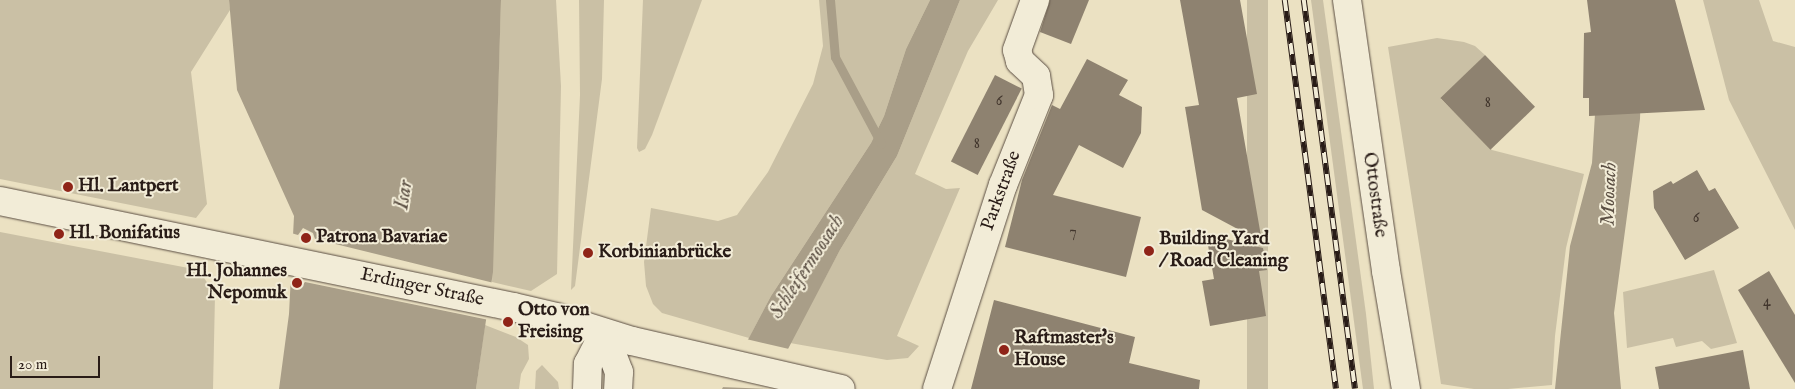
<!DOCTYPE html>
<html>
<head>
<meta charset="utf-8">
<style>
  body { margin:0 }
  #map { position:relative; width:1795px; height:389px; overflow:hidden; background:#ebe1c2; font-family:"IM FELL English",serif }
  div>[style] { position:absolute }
  .green>* { inset:0; background:#cac0a5; transform-origin:0 0 }
  .water>* { inset:0; background:#a99e88 }
  .pier>* { inset:0; background:#ebe1c2 }
  .stream>* { height:9px; margin:-4.5px; padding:0 4.5px; transform-origin:4.5px; border-radius:4.5px; background:#a99e88 }
  .building>* { inset:0; background:#8e8270; transform-origin:0 0 }
  .roads { filter:drop-shadow(0 0 1px #5a4d42) drop-shadow(0 0 1px #5a4d42) }
  .street>* { height:28px; margin:-14px; padding:0 14px; transform-origin:14px; border-radius:14px; background:#f2ecd7 }
  .secondary>* { height:28px; margin:-14px; padding:0 14px; transform-origin:14px; border-radius:14px; background:#f2ecd7 }
  .rail>* { height:5.5px; margin-top:-2.75px; transform-origin:0; background:repeating-linear-gradient(90deg,#f2ecd7 0 11px,#291c17 0 22px); box-sizing:border-box; border-block:1px solid #291c17 }
  .dots>* { width:14px; height:14px; translate:-50% -50%; box-sizing:border-box; border:2px solid #f2ecd7; border-radius:50% }
  span { translate:-50% -50%; white-space:nowrap; text-align:center; line-height:1.15; -webkit-text-stroke:4px #f2ecd7; paint-order:stroke }
  .number-label { font-size:16px; color:#42362d }
  .number-label span { -webkit-text-stroke-width:0 }
  .poi-label { font-size:19px; color:#291c17; font-weight:700 }
  .left { translate:0 -50%; text-align:left }
  .right { translate:-100% -50%; text-align:right }
  .street-label { font-size:19px; color:#291c17 }
  .water-label { font-size:20px; color:#5c5044; font-style:italic }
  .scale { position:absolute; left:10px; top:356px; width:90px; height:22px; box-sizing:border-box; border:2px solid #291c17; border-top:0; padding-left:6px; font-size:15px; line-height:18px; white-space:nowrap; color:#291c17; -webkit-text-stroke:4px #f2ecd7; paint-order:stroke }
</style>
</head>
<body>
<div id="map">
  <div class="green">
    <i style="clip-path:polygon(0 0,229px 0,230px 10px,191px 72px,207px 204px,196px 218px,0 179px)"></i>
    <i style="clip-path:polygon(501px 0,556px 0,561px 86px,557px 274px,531px 291px,492px 282px)"></i>
    <i style="clip-path:polygon(579px 0,604px 0,602px 79px,575px 286px,571px 290px,580px 95px)"></i>
    <i style="clip-path:polygon(643px 0,702px 0,652px 135px,645px 149px,639px 152px,637px 148px)"></i>
    <i style="clip-path:polygon(819px 0,930px 0,906px 49px,884px 116px,871px 143px,771px 296px,749px 338px,662px 313px,653px 304px,646px 286px,644px 262px,651px 208px,718px 221px,737px 215px,768px 172px,813px 84px,823px 46px)"></i>
    <i style="clip-path:polygon(960px 0,998px 0,968px 51px,915px 174px,946px 189px,960px 188px,897px 336px,919px 346px,908px 358px,887px 360px,790px 343px,840px 250px,897px 156px)"></i>
    <i style="left:1247px;top:0;width:21px;height:393px"></i>
    <i style="clip-path:polygon(1311px 0,1323px 0,1366px 314px,1374px 389px,1363px 389px)"></i>
    <i style="clip-path:polygon(1703px 0,1759px 0,1773px 41px,1795px 47px,1795px 230px,1729px 100px)"></i>
    <i style="clip-path:polygon(1437px 38px,1464px 42px,1475px 46px,1485px 55px,1441px 99px,1492px 150px,1584px 174px,1566px 248px,1555px 336px,1552px 385px,1508px 389px,1474px 389px,1441px 384px,1388px 47px)"></i>
    <i style="clip-path:polygon(0 232px,199px 270px,215px 295px,213px 389px,0 389px)"></i>
    <i style="clip-path:polygon(1714px 270px,1737px 343px,1711px 349px,1702px 341px,1676px 347px,1673px 338px,1627px 348px,1623px 292px)"></i>
    <i style="clip-path:polygon(485px 325px,516px 337px,528px 345px,529px 359px,521px 374px,519px 389px,476px 389px)"></i>
    <i style="clip-path:polygon(542px 365px,558px 382px,559px 389px,535px 389px,536px 371px)"></i>
  </div>
  <div class="water">
    <i style="clip-path:polygon(229px 0,501px 0,493px 272px,476px 389px,279px 389px,289px 314px,294px 216px,237px 90px)"></i>
    <i style="clip-path:polygon(930px 0,960px 0,897px 156px,840px 250px,767px 389px,722px 389px,771px 296px,871px 143px,884px 116px,906px 49px)"></i>
    <i style="clip-path:polygon(1643px 21px,1640px 119px,1614px 313px,1621px 389px,1555px 389px,1570px 246px,1592px 163px,1595px 114px)"></i>
  </div>
  <div class="pier">
    <i style="clip-path:polygon(303px 228px,313px 233px,315px 239px,494px 283px,489px 320px,305px 282px,301px 287px,296px 288px,289px 279px,291px 233px,298px 235px)"></i>
    <i style="clip-path:polygon(746px 339px,789px 349px,769px 389px,720px 387px)"></i>
  </div>
  <div class="stream">
    <i style="left:830px;top:0;width:57px;rotate:85deg"></i>
    <i style="left:835px;top:57px;width:98px;rotate:61.9deg"></i>
  </div>
  <div class="building">
    <i style="clip-path:polygon(1050px 0,1089px 0,1071px 44px,1040px 32px)"></i>
    <i style="clip-path:polygon(1180px 0,1240px 0,1257px 94px,1237px 98px,1262px 242px,1202px 210px,1185px 107px,1199px 105px)"></i>
    <i style="clip-path:polygon(1587px 0,1675px 0,1705px 110px,1589px 116px,1589px 98px,1583px 98px,1584px 33px,1591px 32px)"></i>
    <i style="left:1485px;top:55px;width:72px;height:62px;rotate:46deg"></i>
    <i style="clip-path:polygon(1087px 59px,1128px 80px,1119px 95px,1142px 107px,1141px 133px,1123px 168px,1079px 145px,1053px 195px,1141px 217px,1126px 277px,1005px 247px,1022px 180px,1052px 105px,1060px 109px)"></i>
    <i style="left:995px;top:75px;width:30px;height:97px;rotate:27deg"></i>
    <i style="clip-path:polygon(1697px 170px,1709px 191px,1715px 188px,1739px 228px,1685px 260px,1654px 208px,1653px 191px,1671px 181px,1673px 184px)"></i>
    <i style="clip-path:polygon(1206px 234px,1263px 248px,1267px 270px,1259px 271px,1266px 316px,1210px 326px,1202px 281px,1214px 279px)"></i>
    <i style="clip-path:polygon(1769px 271px,1795px 315px,1795px 383px,1738px 290px)"></i>
    <i style="clip-path:polygon(994px 300px,1135px 337px,1129px 363px,1200px 380px,1199px 389px,971px 389px)"></i>
    <i style="clip-path:polygon(1743px 350px,1750px 389px,1659px 389px,1655px 367px)"></i>
  </div>
  <div class="roads">
    <div class="street">
      <i style="left:0;top:201px;width:524px;rotate:11.67deg"></i>
      <i style="left:513px;top:307px;width:44px;rotate:13.1deg"></i>
      <i style="left:556px;top:317px;width:80px;rotate:17.5deg"></i>
      <i style="left:632px;top:341px;width:214px;rotate:12.9deg"></i>
      <i style="left:604px;top:333px;width:42px;rotate:69deg"></i>
      <i style="left:619px;top:372px;width:17px;rotate:93deg"></i>
      <i style="left:587px;top:389px;width:25px;rotate:-88deg"></i>
      <i style="left:588px;top:364px;width:35px;rotate:-63deg"></i>
      <i style="left:937px;top:389px;width:214px;rotate:-72.1deg"></i>
      <i style="left:1003px;top:185px;width:97px;rotate:-68.2deg"></i>
      <i style="left:1039px;top:95px;width:19px;rotate:-99deg"></i>
      <i style="left:1036px;top:76px;width:22px;rotate:-137deg"></i>
      <i style="left:1020px;top:61px;width:11px;rotate:-105deg"></i>
      <i style="left:1017px;top:50px;width:53px;rotate:-70.2deg"></i>
    </div>
    <div class="secondary">
      <i style="left:1347px;top:0;width:274px;rotate:81.8deg"></i>
      <i style="left:1386px;top:271px;width:120px;rotate:80.4deg"></i>
    </div>
  </div>
  <div class="rail">
    <i style="left:1285px;top:0;width:392px;rotate:82.5deg"></i>
    <i style="left:1304px;top:0;width:392px;rotate:82.5deg"></i>
  </div>
  <div class="dots">
    <i style="left:68px;top:187px;background:#8f2418"></i>
    <i style="left:59px;top:234px;background:#8f2418"></i>
    <i style="left:306px;top:238px;background:#8f2418"></i>
    <i style="left:1149px;top:251px;background:#8f2418"></i>
    <i style="left:588px;top:253px;background:#8f2418"></i>
    <i style="left:297px;top:283px;background:#8f2418"></i>
    <i style="left:508px;top:322px;background:#8f2418"></i>
    <i style="left:1004px;top:350px;background:#8f2418"></i>
  </div>
  <div class="number-label">
    <span style="left:999px;top:101px">6</span>
    <span style="left:1488px;top:103px">8</span>
    <span style="left:977px;top:144px">8</span>
    <span style="left:1696px;top:218px">6</span>
    <span style="left:1073px;top:232px">7</span>
    <span style="left:1767px;top:302px">4</span>
  </div>
  <div class="poi-label">
    <span class="left" style="left:78px;top:187px">Hl. Lantpert</span>
    <span class="left" style="left:69px;top:234px">Hl. Bonifatius</span>
    <span class="left" style="left:316px;top:238px">Patrona Bavariae</span>
    <span class="left" style="left:1159px;top:251px">Building Yard<br>/ Road Cleaning</span>
    <span class="left" style="left:598px;top:253px">Korbinianbrücke</span>
    <span class="right" style="left:287px;top:283px">Hl. Johannes<br>Nepomuk</span>
    <span class="left" style="left:518px;top:322px">Otto von<br>Freising</span>
    <span class="left" style="left:1014px;top:350px">Raftmaster's<br>House</span>
  </div>
  <div class="street-label">
    <span style="left:1002px;top:191px;rotate:-70deg">Parkstraße</span>
    <span style="left:1374px;top:195px;rotate:82deg">Ottostraße</span>
    <span style="left:422px;top:288px;rotate:12deg">Erdinger Straße</span>
  </div>
  <div class="water-label">
    <span style="left:1609px;top:194px;rotate:-88deg">Moosach</span>
    <span style="left:404px;top:195px;rotate:-81deg">Isar</span>
    <span style="left:807px;top:267px;rotate:-57deg">Schleifermoosach</span>
  </div>
  <div class="scale">20 m</div>
</div>
</body>
</html>
